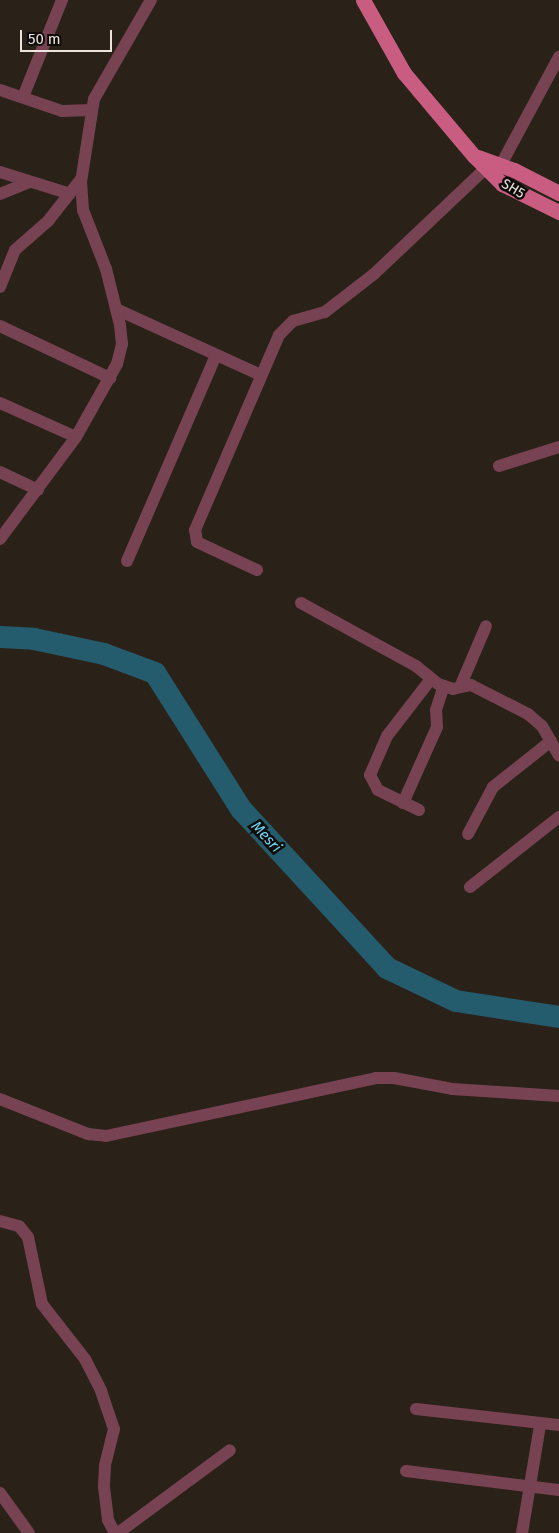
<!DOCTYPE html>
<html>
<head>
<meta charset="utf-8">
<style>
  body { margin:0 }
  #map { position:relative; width:559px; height:1533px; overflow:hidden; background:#2a2119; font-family:"Fira Sans",sans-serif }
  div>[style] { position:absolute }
  .river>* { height:22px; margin:-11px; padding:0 11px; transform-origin:11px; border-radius:11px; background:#245c6d }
  .minor>* { height:12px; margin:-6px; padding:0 6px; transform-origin:6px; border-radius:6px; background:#774252 }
  .major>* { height:15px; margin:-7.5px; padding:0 7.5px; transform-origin:7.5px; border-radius:7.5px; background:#c95d81 }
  span { translate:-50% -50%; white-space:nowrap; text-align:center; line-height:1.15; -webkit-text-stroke:5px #0f0b08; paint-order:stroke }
  .street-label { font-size:14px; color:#ebe4df }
  .water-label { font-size:15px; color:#6dd8fb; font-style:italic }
  .scale { position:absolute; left:20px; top:30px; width:92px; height:22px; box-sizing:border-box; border:2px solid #ebe4df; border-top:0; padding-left:6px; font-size:15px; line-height:18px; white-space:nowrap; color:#ebe4df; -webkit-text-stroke:4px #0f0b08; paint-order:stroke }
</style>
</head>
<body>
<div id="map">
  <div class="river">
    <i style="left:0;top:637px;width:34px;rotate:3deg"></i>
    <i style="left:34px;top:639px;width:72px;rotate:12.1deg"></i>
    <i style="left:104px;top:654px;width:54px;rotate:20.4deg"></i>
    <i style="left:155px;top:673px;width:161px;rotate:57.7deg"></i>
    <i style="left:241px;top:809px;width:216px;rotate:47.4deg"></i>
    <i style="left:387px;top:968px;width:76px;rotate:25.6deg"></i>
    <i style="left:456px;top:1001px;width:104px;rotate:8.8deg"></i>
  </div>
  <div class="minor">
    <i style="left:0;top:90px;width:65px;rotate:18.7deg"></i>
    <i style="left:62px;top:111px;width:29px;rotate:-2deg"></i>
    <i style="left:23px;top:97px;width:105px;rotate:-68.1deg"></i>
    <i style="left:0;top:172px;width:73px;rotate:17.4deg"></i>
    <i style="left:497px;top:172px;width:131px;rotate:-61.7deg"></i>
    <i style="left:0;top:194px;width:32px;rotate:-22deg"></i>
    <i style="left:0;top:287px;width:40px;rotate:-68deg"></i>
    <i style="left:15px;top:250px;width:44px;rotate:-41.3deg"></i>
    <i style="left:48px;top:221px;width:53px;rotate:-51.8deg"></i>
    <i style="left:116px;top:309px;width:159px;rotate:24.5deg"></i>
    <i style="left:0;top:326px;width:122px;rotate:25.3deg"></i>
    <i style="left:0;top:403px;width:83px;rotate:24.1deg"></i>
    <i style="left:499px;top:466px;width:63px;rotate:-17.6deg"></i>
    <i style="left:0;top:472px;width:42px;rotate:25.3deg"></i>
    <i style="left:0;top:539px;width:127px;rotate:-53.3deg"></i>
    <i style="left:76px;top:437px;width:84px;rotate:-60.7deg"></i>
    <i style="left:117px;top:364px;width:21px;rotate:-76deg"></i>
    <i style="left:122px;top:344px;width:19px;rotate:-96deg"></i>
    <i style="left:120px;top:325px;width:58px;rotate:-104deg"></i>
    <i style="left:106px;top:269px;width:63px;rotate:-111.3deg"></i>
    <i style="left:83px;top:210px;width:28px;rotate:-94deg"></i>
    <i style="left:81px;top:182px;width:84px;rotate:-81.1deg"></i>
    <i style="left:94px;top:99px;width:114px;rotate:-60.1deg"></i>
    <i style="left:127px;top:561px;width:224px;rotate:-66.6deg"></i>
    <i style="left:257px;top:570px;width:66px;rotate:-155deg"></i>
    <i style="left:197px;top:542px;width:12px;rotate:-99deg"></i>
    <i style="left:195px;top:530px;width:212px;rotate:-66.7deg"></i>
    <i style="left:279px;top:335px;width:20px;rotate:-45deg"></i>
    <i style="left:293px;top:321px;width:33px;rotate:-16deg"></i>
    <i style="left:325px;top:312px;width:62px;rotate:-37.8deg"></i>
    <i style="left:374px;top:274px;width:154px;rotate:-43.4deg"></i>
    <i style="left:301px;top:603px;width:131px;rotate:28.7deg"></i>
    <i style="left:416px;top:666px;width:28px;rotate:39deg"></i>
    <i style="left:438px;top:684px;width:16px;rotate:18deg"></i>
    <i style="left:453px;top:689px;width:18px;rotate:-13deg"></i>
    <i style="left:471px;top:685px;width:64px;rotate:27deg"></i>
    <i style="left:528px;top:714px;width:18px;rotate:41deg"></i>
    <i style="left:542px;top:726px;width:34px;rotate:60deg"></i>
    <i style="left:460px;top:687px;width:66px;rotate:-66.9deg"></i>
    <i style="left:403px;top:803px;width:83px;rotate:-65.9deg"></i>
    <i style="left:437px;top:727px;width:17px;rotate:-93deg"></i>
    <i style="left:436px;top:710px;width:25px;rotate:-72deg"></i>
    <i style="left:419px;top:810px;width:46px;rotate:-154deg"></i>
    <i style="left:378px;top:790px;width:17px;rotate:-118deg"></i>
    <i style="left:370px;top:775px;width:43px;rotate:-66.4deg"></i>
    <i style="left:387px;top:736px;width:72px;rotate:-52.3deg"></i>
    <i style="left:468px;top:834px;width:53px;rotate:-62deg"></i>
    <i style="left:493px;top:787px;width:74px;rotate:-38.4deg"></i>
    <i style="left:470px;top:887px;width:113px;rotate:-38.2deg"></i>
    <i style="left:0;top:1099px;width:95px;rotate:21.7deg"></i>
    <i style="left:88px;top:1134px;width:18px;rotate:6deg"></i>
    <i style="left:106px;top:1136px;width:276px;rotate:-12.1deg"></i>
    <i style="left:376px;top:1078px;width:18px"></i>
    <i style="left:394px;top:1078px;width:59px;rotate:10.7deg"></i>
    <i style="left:452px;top:1089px;width:107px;rotate:3.7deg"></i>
    <i style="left:0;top:1221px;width:20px;rotate:15deg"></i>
    <i style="left:19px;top:1226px;width:14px;rotate:51deg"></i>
    <i style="left:28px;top:1237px;width:68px;rotate:78.2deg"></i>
    <i style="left:42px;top:1304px;width:70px;rotate:52deg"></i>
    <i style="left:85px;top:1359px;width:36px;rotate:63deg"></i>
    <i style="left:101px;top:1391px;width:40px;rotate:71.1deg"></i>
    <i style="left:114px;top:1429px;width:38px;rotate:104deg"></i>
    <i style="left:105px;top:1466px;width:21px;rotate:93deg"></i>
    <i style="left:104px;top:1487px;width:33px;rotate:83deg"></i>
    <i style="left:108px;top:1520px;width:15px;rotate:62deg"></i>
    <i style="left:416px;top:1409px;width:144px;rotate:6.4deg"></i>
    <i style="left:406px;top:1471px;width:154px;rotate:7.1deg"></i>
    <i style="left:0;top:1493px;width:49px;rotate:54.1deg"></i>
    <i style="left:118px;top:1533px;width:139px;rotate:-36.5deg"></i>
    <i style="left:522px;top:1533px;width:109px;rotate:-80.5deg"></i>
  </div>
  <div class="major">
    <i style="left:363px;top:0;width:84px;rotate:60.7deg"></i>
    <i style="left:404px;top:73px;width:109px;rotate:49.9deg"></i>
    <i style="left:474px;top:156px;width:40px;rotate:45deg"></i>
    <i style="left:502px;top:184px;width:64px;rotate:26.2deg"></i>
    <i style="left:478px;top:157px;width:38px;rotate:20deg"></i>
    <i style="left:514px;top:170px;width:51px;rotate:27.1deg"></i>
  </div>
  <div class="street-label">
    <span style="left:513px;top:189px;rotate:31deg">SH5</span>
  </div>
  <div class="water-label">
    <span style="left:266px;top:837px;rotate:47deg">Mesri</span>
  </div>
  <div class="scale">50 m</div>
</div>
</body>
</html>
